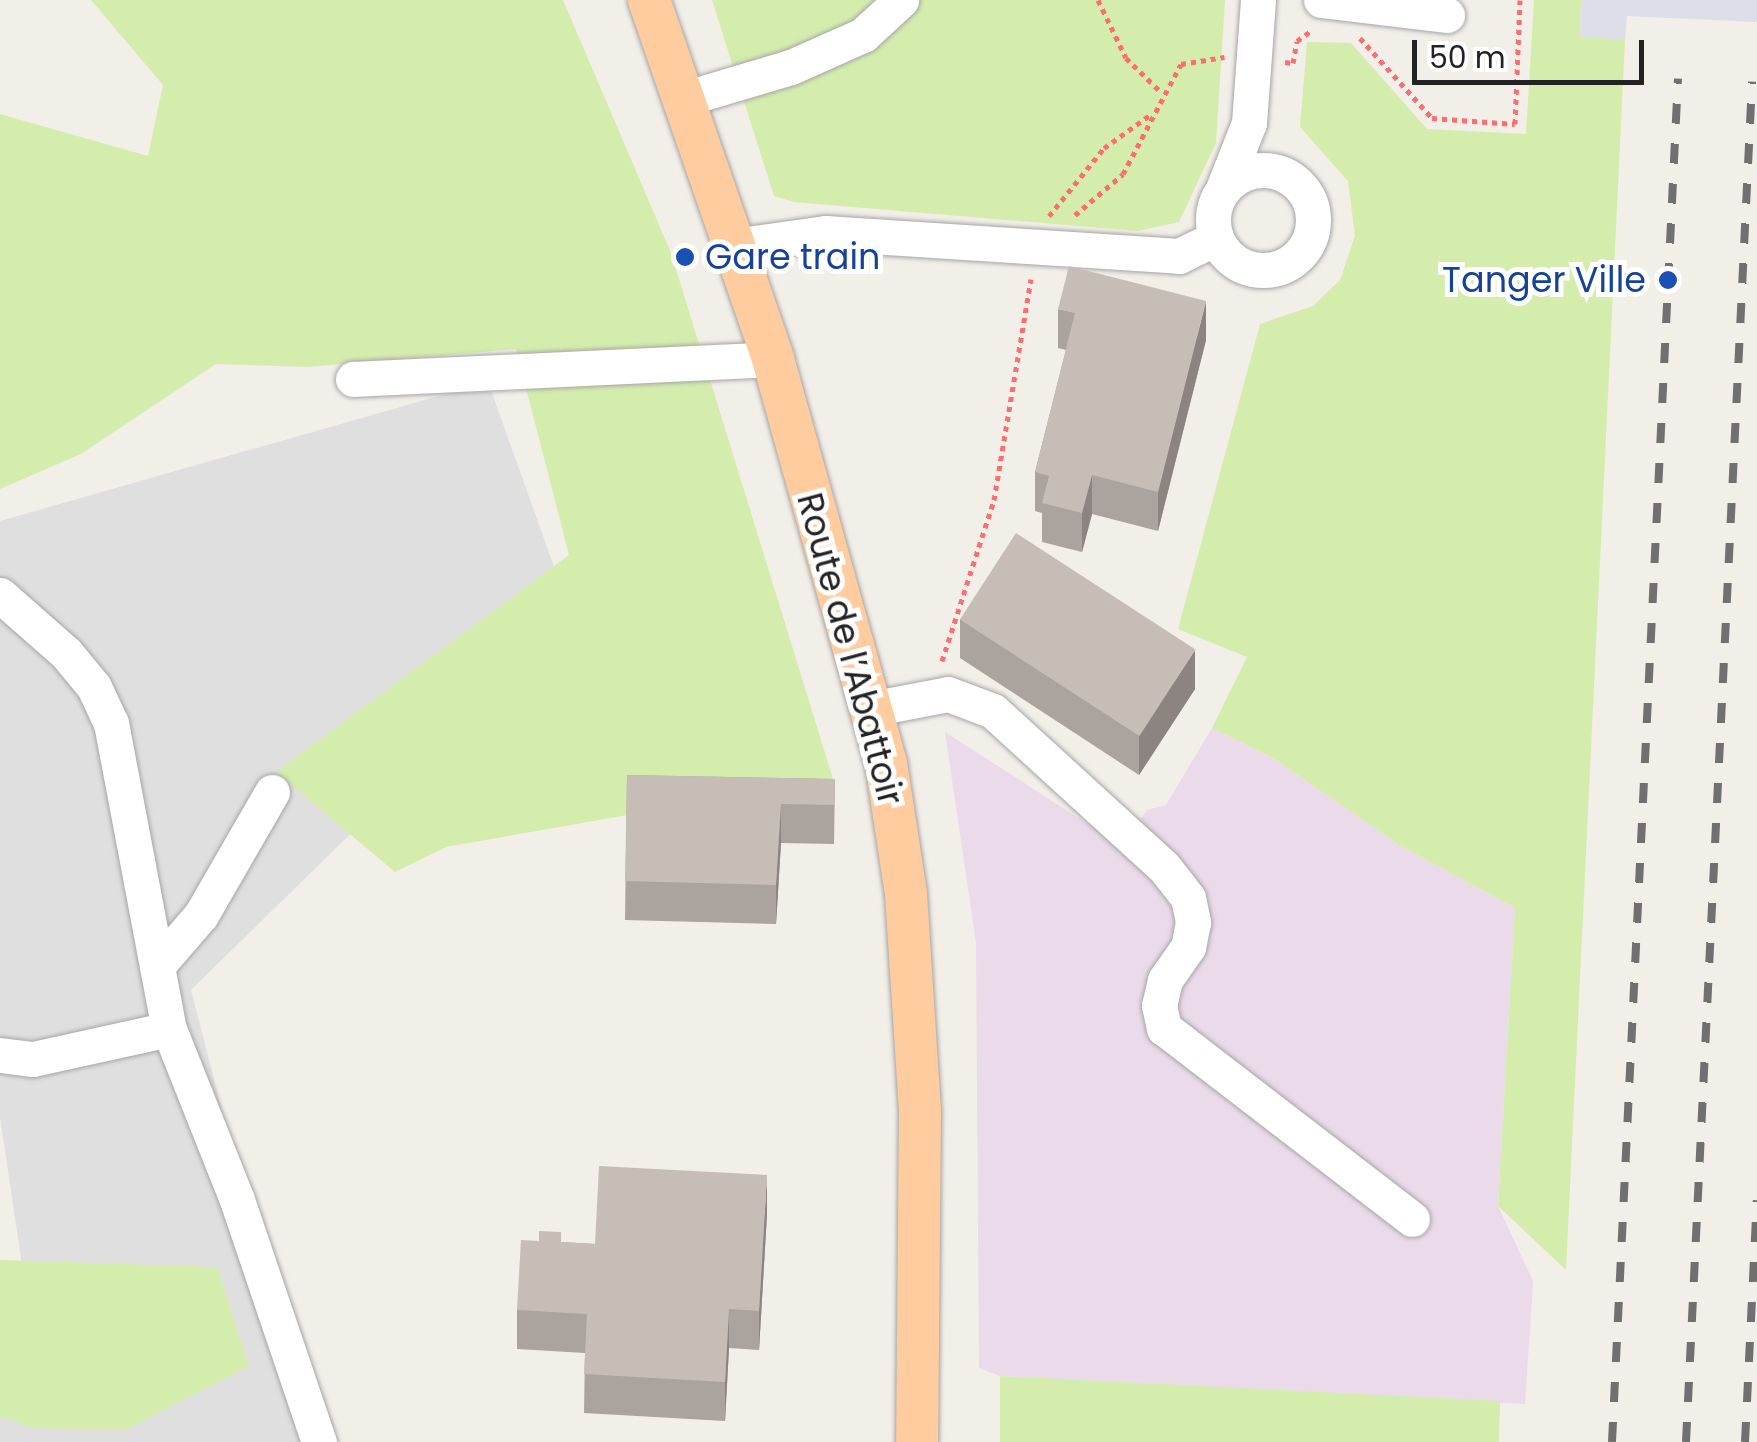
<!DOCTYPE html>
<html>
<head>
<meta charset="utf-8">
<style>
  body { margin:0 }
  #map { position:relative; width:1757px; height:1442px; overflow:hidden; background:#f2eee8; font-family:Poppins,sans-serif }
  div>[style] { position:absolute }
  .residential>* { inset:0; background:#e0dfdf }
  .industrial>* { inset:0; background:#ebdaea }
  .grass>* { inset:0; background:#d4edad }
  .plaza>* { inset:0; background:#dcdee8 }
  .path>* { height:5px; margin-top:-2.5px; transform-origin:0; background:repeating-linear-gradient(90deg,#ff6d6e 0 5px,transparent 0 10px) }
  .roads { filter:drop-shadow(0 0 2px #a6a6a6) drop-shadow(0 0 2px #a6a6a6) }
  .minor>* { height:35px; margin:-17.5px; padding:0 17.5px; transform-origin:17.5px; border-radius:17.5px; background:#fff }
  .minor>.ring { margin:-17.5px; padding:0; box-sizing:content-box; background:none; border:35px solid #fff; border-radius:50% }
  .major>* { height:42px; margin:-21px; padding:0 21px; transform-origin:21px; border-radius:21px; background:#ffcca0 }
  .rail>* { height:8px; margin-top:-4px; transform-origin:0; background:repeating-linear-gradient(90deg,#707070 0 20px,transparent 0 40px) }
  .wall>* { inset:0; background:#aba39d }
  .shaded-wall>* { inset:0; background:#8b8480 }
  .building>* { inset:0; background:#c7bdb7; transform-origin:0 0 }
  .dots>* { width:28px; height:28px; translate:-50% -50%; box-sizing:border-box; border:5px solid #fff; border-radius:50% }
  span { translate:-50% -50%; white-space:nowrap; text-align:center; line-height:1.15; -webkit-text-stroke:10px #fff; paint-order:stroke }
  .transit-label { font-size:35px; color:#164399 }
  .left { translate:0 -50%; text-align:left }
  .right { translate:-100% -50%; text-align:right }
  .street-label { font-size:35px; color:#222 }
  .scale { position:absolute; left:1412px; top:40px; width:232px; height:45px; box-sizing:border-box; border:5px solid #222; border-top:0; padding-left:12px; font-size:30px; line-height:35px; white-space:nowrap; color:#222; -webkit-text-stroke:8px #fff; paint-order:stroke }
</style>
</head>
<body>
<div id="map">
  <div class="residential">
    <i style="clip-path:polygon(488px 382px,572px 617px,191px 990px,308px 1442px,0 1442px,0 1342px,30px 1319px,0 1117px,0 521px)"></i>
  </div>
  <div class="industrial">
    <i style="clip-path:polygon(1212px 728px,1271px 757px,1404px 848px,1515px 908px,1498px 1206px,1533px 1281px,1525px 1404px,1000px 1376px,979px 1368px,976px 943px,945px 732px,1122px 846px,1147px 810px,1166px 805px)"></i>
  </div>
  <div class="grass">
    <i style="clip-path:polygon(91px 0,563px 0,671px 253px,833px 779px,446px 847px,395px 872px,276px 772px,569px 555px,516px 349px,308px 367px,216px 364px,81px 454px,0 489px,0 114px,148px 156px,163px 85px)"></i>
    <i style="clip-path:polygon(712px 0,1225px 0,1216px 143px,1179px 222px,1138px 231px,794px 202px,774px 196px)"></i>
    <i style="clip-path:polygon(1534px 0,1581px 0,1580px 36px,1625px 40px,1566px 1270px,1498px 1206px,1515px 908px,1404px 848px,1271px 757px,1212px 728px,1247px 657px,1178px 629px,1260px 324px,1313px 306px,1340px 280px,1355px 236px,1348px 181px,1300px 127px,1307px 42px,1351px 43px,1427px 129px,1526px 134px)"></i>
    <i style="clip-path:polygon(0 1260px,217px 1267px,249px 1366px,125px 1430px,33px 1428px,0 1416px)"></i>
    <i style="clip-path:polygon(1000px 1376px,1500px 1401px,1499px 1442px,1000px 1442px)"></i>
  </div>
  <div class="plaza">
    <i style="clip-path:polygon(1581px 0,1757px 0,1757px 22px,1627px 16px,1625px 40px,1580px 37px)"></i>
  </div>
  <div class="path">
    <i style="left:1098px;top:0;width:64px;rotate:64.2deg"></i>
    <i style="left:1126px;top:58px;width:50px;rotate:44.2deg"></i>
    <i style="left:1360px;top:38px;width:108px;rotate:48deg"></i>
    <i style="left:1432px;top:118px;width:83px;rotate:4.1deg"></i>
    <i style="left:1515px;top:124px;width:124px;rotate:-87.7deg"></i>
    <i style="left:1285px;top:62px;width:8px;rotate:7deg"></i>
    <i style="left:1293px;top:63px;width:22px;rotate:-80deg"></i>
    <i style="left:1297px;top:41px;width:17px;rotate:-36deg"></i>
    <i style="left:1075px;top:215px;width:63px;rotate:-40.5deg"></i>
    <i style="left:1123px;top:174px;width:124px;rotate:-62.2deg"></i>
    <i style="left:1181px;top:64px;width:44px;rotate:-9.2deg"></i>
    <i style="left:1049px;top:216px;width:87px;rotate:-51deg"></i>
    <i style="left:1104px;top:148px;width:57px;rotate:-35.7deg"></i>
    <i style="left:942px;top:661px;width:169px;rotate:-72.1deg"></i>
    <i style="left:994px;top:500px;width:224px;rotate:-80.5deg"></i>
  </div>
  <div class="roads">
    <div class="minor">
      <i style="left:1321px;top:0;width:127px;rotate:6.8deg"></i>
      <i style="left:680px;top:100px;width:116px;rotate:-16.6deg"></i>
      <i style="left:791px;top:67px;width:79px;rotate:-24deg"></i>
      <i style="left:863px;top:35px;width:52px;rotate:-42.6deg"></i>
      <i class="ring" style="left:1213px;top:170px;width:65px;height:65px"></i>
      <i style="left:1223px;top:189px;width:71px;rotate:-68.5deg"></i>
      <i style="left:1249px;top:123px;width:123px;rotate:-85.8deg"></i>
      <i style="left:733px;top:246px;width:93px;rotate:-8deg"></i>
      <i style="left:825px;top:233px;width:355px;rotate:3.7deg"></i>
      <i style="left:1179px;top:256px;width:41px;rotate:-25.9deg"></i>
      <i style="left:353px;top:379px;width:420px;rotate:-2.7deg"></i>
      <i style="left:0;top:595px;width:88px;rotate:41.3deg"></i>
      <i style="left:66px;top:653px;width:44px;rotate:50.5deg"></i>
      <i style="left:94px;top:687px;width:40px;rotate:65deg"></i>
      <i style="left:111px;top:723px;width:311px;rotate:79.3deg"></i>
      <i style="left:169px;top:1029px;width:184px;rotate:68.3deg"></i>
      <i style="left:237px;top:1200px;width:256px;rotate:71.3deg"></i>
      <i style="left:870px;top:709px;width:79px;rotate:-10.9deg"></i>
      <i style="left:948px;top:694px;width:48px;rotate:20.7deg"></i>
      <i style="left:993px;top:711px;width:231px;rotate:42.4deg"></i>
      <i style="left:1164px;top:867px;width:39px;rotate:52deg"></i>
      <i style="left:1188px;top:898px;width:25px;rotate:78deg"></i>
      <i style="left:1193px;top:922px;width:25px;rotate:101deg"></i>
      <i style="left:1188px;top:947px;width:40px;rotate:124.9deg"></i>
      <i style="left:1165px;top:980px;width:26px;rotate:103deg"></i>
      <i style="left:1159px;top:1005px;width:24px;rotate:78deg"></i>
      <i style="left:1164px;top:1028px;width:313px;rotate:37.6deg"></i>
      <i style="left:157px;top:966px;width:67px;rotate:-49.2deg"></i>
      <i style="left:201px;top:915px;width:142px;rotate:-60deg"></i>
      <i style="left:0;top:1055px;width:33px;rotate:7deg"></i>
      <i style="left:33px;top:1059px;width:139px;rotate:-12.4deg"></i>
    </div>
    <div class="major">
      <i style="left:649px;top:0;width:380px;rotate:70.9deg"></i>
      <i style="left:773px;top:359px;width:420px;rotate:74.4deg"></i>
      <i style="left:886px;top:763px;width:133px;rotate:81.3deg"></i>
      <i style="left:906px;top:894px;width:217px;rotate:86.3deg"></i>
      <i style="left:920px;top:1111px;width:331px;rotate:90.5deg"></i>
    </div>
  </div>
  <div class="rail">
    <i style="left:1612px;top:1442px;width:1365px;rotate:-87.23deg"></i>
    <i style="left:1686px;top:1442px;width:1362px;rotate:-87.22deg"></i>
    <i style="left:1745px;top:1442px;width:242px;rotate:-87.2deg"></i>
  </div>
  <div class="wall">
    <i style="clip-path:polygon(1058px 309px,1206px 340px,1158px 531px,1092px 514px,1082px 552px,1042px 542px,1042px 513px,1035px 511px,1035px 472px,1066px 350px,1058px 348px)"></i>
    <i style="clip-path:polygon(960px 619px,1195px 689px,1139px 775px,960px 658px)"></i>
    <i style="clip-path:polygon(627px 775px,835px 779px,834px 844px,781px 843px,776px 924px,625px 920px)"></i>
    <i style="clip-path:polygon(767px 1214px,759px 1350px,729px 1348px,725px 1421px,584px 1413px,585px 1353px,517px 1349px,517px 1310px,561px 1242px,595px 1244px)"></i>
  </div>
  <div class="shaded-wall">
    <i style="clip-path:polygon(1206px 301px,1206px 340px,1158px 531px,1158px 492px)"></i>
    <i style="clip-path:polygon(1092px 475px,1092px 514px,1082px 552px,1082px 513px)"></i>
    <i style="clip-path:polygon(1195px 650px,1195px 689px,1139px 775px,1139px 736px)"></i>
    <i style="clip-path:polygon(781px 804px,781px 843px,776px 924px,776px 885px)"></i>
    <i style="clip-path:polygon(767px 1175px,767px 1214px,759px 1350px,759px 1311px)"></i>
    <i style="clip-path:polygon(729px 1309px,729px 1348px,725px 1421px,725px 1382px)"></i>
  </div>
  <div class="building">
    <i style="clip-path:polygon(1069px 266px,1206px 301px,1158px 492px,1092px 475px,1082px 513px,1042px 503px,1049px 476px,1035px 472px,1075px 313px,1058px 309px)"></i>
    <i style="left:1016px;top:533px;width:214px;height:103px;rotate:33deg"></i>
    <i style="clip-path:polygon(627px 775px,835px 779px,834px 805px,781px 804px,776px 885px,625px 881px)"></i>
    <i style="clip-path:polygon(599px 1166px,767px 1175px,759px 1311px,729px 1309px,725px 1382px,584px 1374px,587px 1314px,517px 1310px,521px 1240px,539px 1241px,539px 1231px,561px 1232px,561px 1242px,595px 1244px)"></i>
  </div>
  <div class="dots">
    <i style="left:685px;top:257px;background:#1a4fb4"></i>
    <i style="left:1668px;top:280px;background:#1a4fb4"></i>
  </div>
  <div class="transit-label">
    <span class="left" style="left:705px;top:257px">Gare train</span>
    <span class="right" style="left:1646px;top:280px">Tanger Ville</span>
  </div>
  <div class="street-label">
    <span style="left:850px;top:649px;rotate:75deg">Route de l’Abattoir</span>
  </div>
  <div class="scale">50 m</div>
</div>
</body>
</html>
